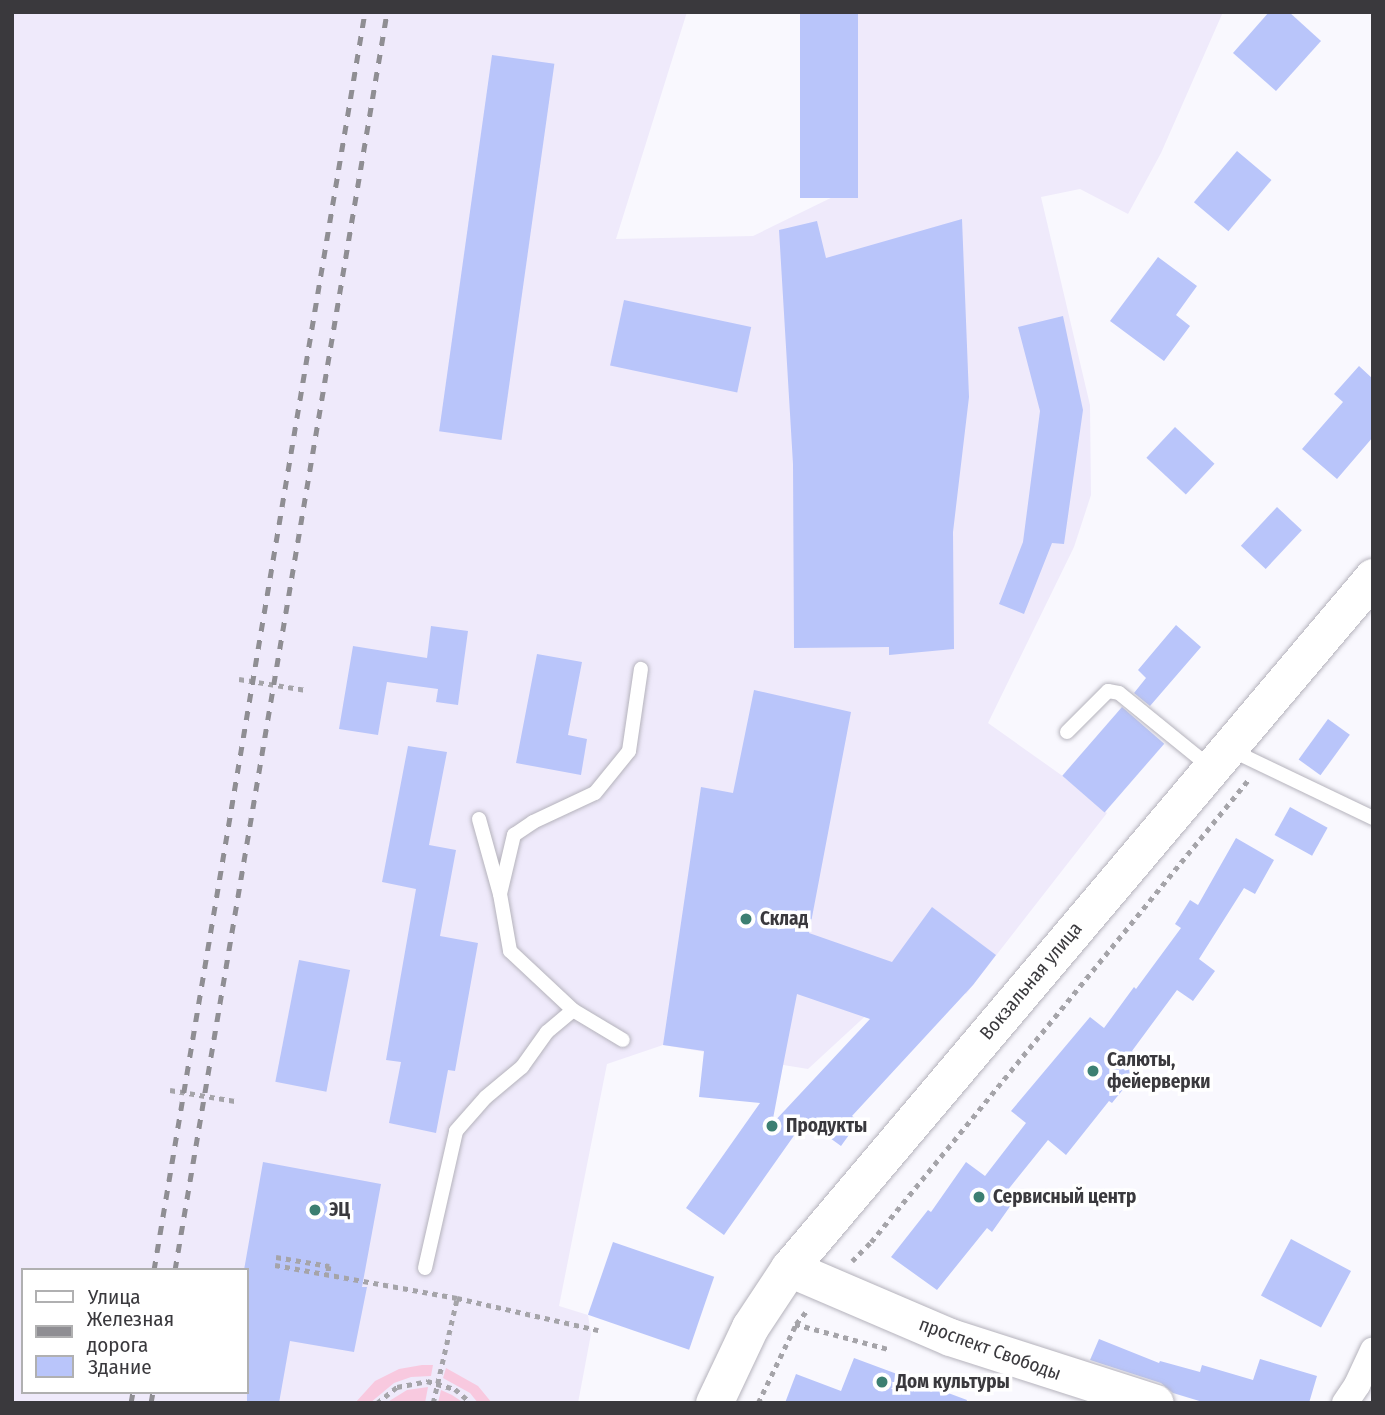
<!DOCTYPE html>
<html>
<head>
<meta charset="utf-8">
<style>
  body { margin:0 }
  #map { position:relative; width:1385px; height:1415px; overflow:hidden; background:#f9f8fe; font-family:"Fira Sans Condensed",sans-serif }
  div>[style] { position:absolute }
  .built>* { inset:0; background:#efeafb }
  .green>* { inset:0; background:#f8c9df }
  .building>* { inset:0; background:#b9c5fa; transform-origin:0 0 }
  .path>* { height:4.5px; margin-top:-2.25px; transform-origin:0; background:repeating-linear-gradient(90deg,#a5a4a9 0 5px,transparent 0 10px) }
  .roads { filter:drop-shadow(0 0 2px #b5b3bc) drop-shadow(0 0 2px #b5b3bc) }
  .lane>* { height:14px; margin:-7px; padding:0 7px; transform-origin:7px; border-radius:7px; background:#fff }
  .street>* { height:26px; margin:-13px; padding:0 13px; transform-origin:13px; border-radius:13px; background:#fff }
  .secondary>* { height:37px; margin:-18.5px; padding:0 18.5px; transform-origin:18.5px; border-radius:18.5px; background:#fff }
  .rail>* { height:5px; margin-top:-2.5px; transform-origin:0; background:repeating-linear-gradient(90deg,#8f8e93 0 9px,transparent 0 18px) }
  .dots>* { width:19px; height:19px; translate:-50% -50%; box-sizing:border-box; border:4px solid #fff; border-radius:50% }
  span { translate:-50% -50%; white-space:nowrap; text-align:center; line-height:1.15; -webkit-text-stroke:7px #fff; paint-order:stroke }
  .poi-label { font-size:19px; color:#3a393d; font-weight:700 }
  .left { translate:0 -50%; text-align:left }
  .street-label { font-size:19px; color:#3a393d }
  .frame { position:absolute; inset:0; border:14px solid #3a393d; pointer-events:none }
  .legend { position:absolute; left:21px; top:1268px; width:228px; height:126px; box-sizing:border-box; background:#fff; border:2px solid #b0b0b1; margin:0; padding:9px 12px; list-style:none; font-size:21px; color:#3a393d }
  .legend li { display:flex; align-items:center; gap:14px; height:35px }
  .legend b { width:35px; border:2px solid #b0b0b1 }
</style>
</head>
<body>
<div id="map">
  <div class="built">
    <i style="clip-path:polygon(evenodd,12px 12px,687px 12px,616px 239px,753px 236px,841px 193px,800px 12px,1223px 12px,1161px 153px,1128px 214px,1080px 189px,1041px 197px,1090px 405px,1091px 495px,1074px 547px,988px 723px,1064px 777px,1107px 813px,966px 994px,924px 962px,808px 1069px,663px 1045px,607px 1064px,559px 1306px,588px 1315px,591px 1334px,578px 1403px,12px 1403px,12px 12px,23px 1270px,247px 1270px,247px 1392px,23px 1392px,23px 1270px)"></i>
  </div>
  <div class="green">
    <i style="clip-path:polygon(422px 1365px,433px 1365px,431px 1376px,411px 1377px,394px 1383px,370px 1403px,355px 1403px,375px 1381px,399px 1369px)"></i>
    <i style="clip-path:polygon(446px 1368px,478px 1386px,492px 1403px,478px 1403px,470px 1393px,443px 1378px)"></i>
    <i style="clip-path:polygon(428px 1387px,425px 1403px,386px 1403px,407px 1390px)"></i>
    <i style="clip-path:polygon(441px 1390px,452px 1395px,464px 1403px,438px 1403px)"></i>
  </div>
  <div class="building">
    <i style="left:800px;top:12px;width:58px;height:186px"></i>
    <i style="clip-path:polygon(1269px 12px,1289px 12px,1321px 41px,1276px 91px,1233px 53px)"></i>
    <i style="left:492px;top:55px;width:63px;height:380px;rotate:8deg"></i>
    <i style="left:1237px;top:151px;width:45px;height:67px;rotate:40deg"></i>
    <i style="clip-path:polygon(962px 219px,969px 397px,953px 532px,954px 649px,889px 655px,889px 647px,794px 648px,793px 464px,779px 230px,817px 221px,826px 258px)"></i>
    <i style="clip-path:polygon(1158px 257px,1197px 286px,1176px 315px,1190px 326px,1164px 361px,1110px 321px)"></i>
    <i style="left:624px;top:300px;width:130px;height:67px;rotate:12deg"></i>
    <i style="clip-path:polygon(1063px 316px,1083px 410px,1064px 544px,1052px 543px,1024px 614px,999px 604px,1023px 542px,1040px 411px,1018px 327px)"></i>
    <i style="clip-path:polygon(1359px 366px,1373px 379px,1373px 437px,1337px 479px,1302px 449px,1343px 402px,1334px 394px)"></i>
    <i style="left:1175px;top:427px;width:54px;height:42px;rotate:43deg"></i>
    <i style="left:1277px;top:507px;width:34px;height:53px;rotate:43deg"></i>
    <i style="clip-path:polygon(1176px 625px,1201px 647px,1150px 706px,1134px 693px,1146px 678px,1138px 670px)"></i>
    <i style="clip-path:polygon(431px 626px,468px 631px,458px 705px,436px 702px,438px 689px,387px 682px,378px 735px,339px 729px,353px 646px,427px 658px)"></i>
    <i style="clip-path:polygon(537px 654px,582px 662px,568px 735px,587px 739px,581px 775px,516px 763px)"></i>
    <i style="clip-path:polygon(evenodd,754px 690px,851px 712px,809px 933px,892px 962px,932px 907px,996px 955px,973px 985px,852px 1116px,859px 1121px,841px 1146px,805px 1120px,724px 1235px,686px 1208px,760px 1103px,699px 1097px,704px 1051px,663px 1045px,701px 787px,733px 793px,754px 690px,797px 994px,870px 1019px,772px 1124px,782px 1071px,797px 994px)"></i>
    <i style="left:1122px;top:707px;width:56px;height:91px;rotate:41deg"></i>
    <i style="left:1328px;top:719px;width:27px;height:50px;rotate:36deg"></i>
    <i style="clip-path:polygon(408px 746px,447px 752px,429px 845px,456px 850px,440px 936px,478px 943px,455px 1071px,448px 1070px,436px 1133px,389px 1123px,401px 1062px,386px 1060px,416px 889px,382px 882px)"></i>
    <i style="left:1290px;top:807px;width:43px;height:32px;rotate:29deg"></i>
    <i style="clip-path:polygon(1236px 838px,1274px 860px,1255px 894px,1244px 888px,1199px 959px,1215px 971px,1193px 1001px,1177px 990px,1132px 1051px,1146px 1061px,1112px 1103px,1109px 1101px,1066px 1155px,1048px 1140px,1007px 1191px,1016px 1198px,992px 1232px,987px 1228px,937px 1290px,891px 1257px,928px 1210px,931px 1212px,966px 1162px,985px 1176px,1026px 1123px,1011px 1111px,1090px 1017px,1104px 1028px,1134px 987px,1136px 989px,1181px 928px,1175px 924px,1190px 900px,1198px 905px)"></i>
    <i style="left:299px;top:960px;width:52px;height:124px;rotate:11deg"></i>
    <i style="clip-path:polygon(263px 1162px,381px 1184px,362px 1287px,367px 1287px,354px 1352px,290px 1341px,279px 1403px,247px 1403px,247px 1270px,244px 1270px)"></i>
    <i style="left:1291px;top:1239px;width:68px;height:64px;rotate:28deg"></i>
    <i style="left:613px;top:1242px;width:107px;height:77px;rotate:19deg"></i>
    <i style="clip-path:polygon(1099px 1339px,1159px 1363px,1160px 1361px,1200px 1372px,1202px 1365px,1253px 1380px,1260px 1359px,1317px 1376px,1309px 1403px,1206px 1403px,1173px 1393px,1161px 1383px,1090px 1360px)"></i>
    <i style="clip-path:polygon(854px 1358px,967px 1400px,966px 1403px,785px 1403px,796px 1374px,841px 1391px)"></i>
  </div>
  <div class="path">
    <i style="left:239px;top:679px;width:68px;rotate:9.3deg"></i>
    <i style="left:170px;top:1090px;width:66px;rotate:9.6deg"></i>
    <i style="left:276px;top:1257px;width:54px;rotate:9.6deg"></i>
    <i style="left:329px;top:1266px;width:9px;rotate:96deg"></i>
    <i style="left:852px;top:1261px;width:27px;rotate:-45deg"></i>
    <i style="left:871px;top:1242px;width:598px;rotate:-50.77deg"></i>
    <i style="left:275px;top:1265px;width:185px;rotate:10.3deg"></i>
    <i style="left:457px;top:1298px;width:145px;rotate:12.8deg"></i>
    <i style="left:795px;top:1324px;width:96px;rotate:15deg"></i>
    <i style="left:377px;top:1403px;width:26px;rotate:-39deg"></i>
    <i style="left:397px;top:1387px;width:31px;rotate:-11deg"></i>
    <i style="left:427px;top:1381px;width:29px;rotate:16deg"></i>
    <i style="left:455px;top:1389px;width:21px;rotate:41deg"></i>
    <i style="left:433px;top:1403px;width:108px;rotate:-77.1deg"></i>
    <i style="left:758px;top:1403px;width:88px;rotate:-64.3deg"></i>
    <i style="left:796px;top:1324px;width:19px;rotate:-51deg"></i>
  </div>
  <div class="roads">
    <div class="lane">
      <i style="left:1067px;top:732px;width:58px;rotate:-45deg"></i>
      <i style="left:1108px;top:691px;width:11px;rotate:10deg"></i>
      <i style="left:1119px;top:693px;width:117px;rotate:39.1deg"></i>
      <i style="left:1229px;top:749px;width:160px;rotate:25.6deg"></i>
      <i style="left:479px;top:819px;width:78px;rotate:74.4deg"></i>
      <i style="left:500px;top:894px;width:58px;rotate:80deg"></i>
      <i style="left:510px;top:951px;width:86px;rotate:43.1deg"></i>
      <i style="left:573px;top:1010px;width:58px;rotate:31deg"></i>
      <i style="left:500px;top:894px;width:61px;rotate:-76.7deg"></i>
      <i style="left:514px;top:835px;width:23px;rotate:-34deg"></i>
      <i style="left:533px;top:822px;width:68px;rotate:-25.1deg"></i>
      <i style="left:595px;top:793px;width:54px;rotate:-51deg"></i>
      <i style="left:629px;top:751px;width:83px;rotate:-81.7deg"></i>
      <i style="left:425px;top:1268px;width:140px;rotate:-77.2deg"></i>
      <i style="left:456px;top:1131px;width:45px;rotate:-48.6deg"></i>
      <i style="left:486px;top:1097px;width:47px;rotate:-39.8deg"></i>
      <i style="left:522px;top:1067px;width:43px;rotate:-54.5deg"></i>
      <i style="left:547px;top:1032px;width:34px;rotate:-40deg"></i>
    </div>
    <div class="street">
      <i style="left:1345px;top:1403px;width:22px;rotate:-56deg"></i>
      <i style="left:1357px;top:1385px;width:38px;rotate:-65deg"></i>
    </div>
    <div class="secondary">
      <i style="left:789px;top:1268px;width:175px;rotate:23.2deg"></i>
      <i style="left:950px;top:1337px;width:215px;rotate:17.8deg"></i>
      <i style="left:714px;top:1403px;width:84px;rotate:-64.7deg"></i>
      <i style="left:750px;top:1327px;width:71px;rotate:-56.5deg"></i>
      <i style="left:789px;top:1268px;width:905px;rotate:-49.8deg"></i>
    </div>
  </div>
  <div class="rail">
    <i style="left:154px;top:1270px;width:1276px;rotate:-80.48deg"></i>
    <i style="left:175px;top:1270px;width:1276px;rotate:-80.43deg"></i>
    <i style="left:131px;top:1403px;width:11px;rotate:-80deg"></i>
    <i style="left:151px;top:1403px;width:11px;rotate:-80deg"></i>
  </div>
  <div class="dots">
    <i style="left:746px;top:919px;background:#3c7f72"></i>
    <i style="left:1093px;top:1071px;background:#3c7f72"></i>
    <i style="left:772px;top:1126px;background:#3c7f72"></i>
    <i style="left:979px;top:1197px;background:#3c7f72"></i>
    <i style="left:315px;top:1210px;background:#3c7f72"></i>
    <i style="left:882px;top:1382px;background:#3c7f72"></i>
  </div>
  <div class="poi-label">
    <span class="left" style="left:760px;top:919px">Склад</span>
    <span class="left" style="left:1107px;top:1071px">Салюты,<br>фейерверки</span>
    <span class="left" style="left:786px;top:1126px">Продукты</span>
    <span class="left" style="left:993px;top:1197px">Сервисный центр</span>
    <span class="left" style="left:329px;top:1210px">ЭЦ</span>
    <span class="left" style="left:896px;top:1382px">Дом культуры</span>
  </div>
  <div class="street-label">
    <span style="left:1031px;top:981px;rotate:-50deg">Вокзальная улица</span>
    <span style="left:990px;top:1349px;rotate:20deg">проспект Свободы</span>
  </div>
  <div class="frame"></div>
  <ul class="legend">
  <li><b style="height:9px;background:#fff"></b>Улица</li>
  <li><b style="height:9px;background:#8f8e93"></b>Железная дорога</li>
  <li><b style="height:19px;background:#b9c5fa"></b>Здание</li>
  </ul>
</div>
</body>
</html>
